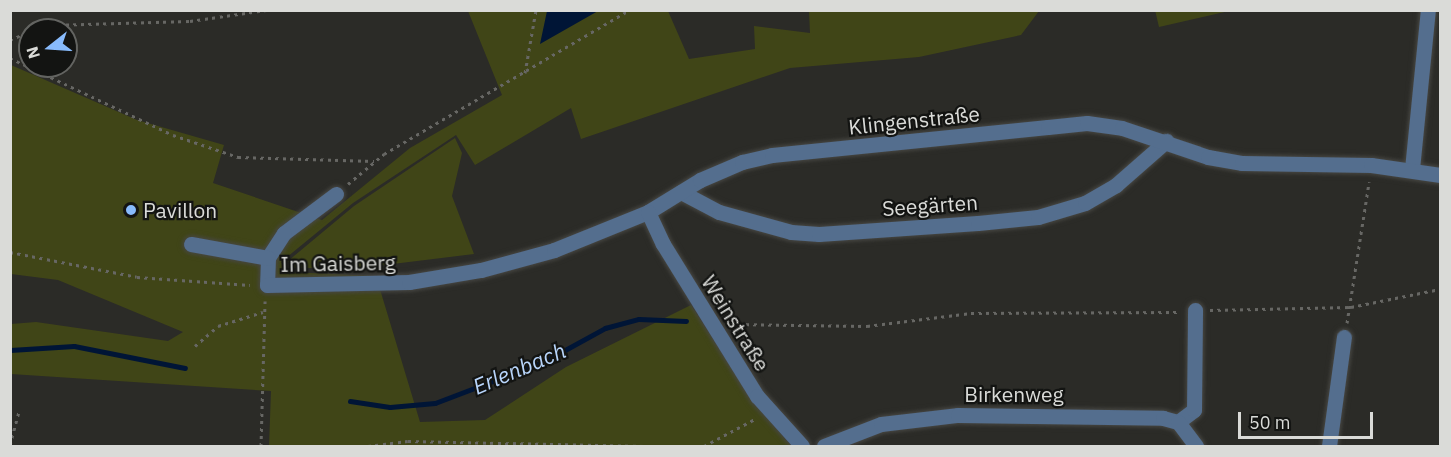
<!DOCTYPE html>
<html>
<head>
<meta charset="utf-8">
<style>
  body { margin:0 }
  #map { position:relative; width:1451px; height:457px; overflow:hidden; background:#2b2b27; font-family:"IBM Plex Sans",sans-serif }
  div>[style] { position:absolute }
  .green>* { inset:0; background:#404517 }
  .water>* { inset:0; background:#001536 }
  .stream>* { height:5px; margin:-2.5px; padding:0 2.5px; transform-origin:2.5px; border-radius:2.5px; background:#001536 }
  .path>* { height:3px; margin-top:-1.5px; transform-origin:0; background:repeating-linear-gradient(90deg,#676764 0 3px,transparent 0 7.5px) }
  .roads { filter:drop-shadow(0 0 2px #474743) drop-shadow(0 0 2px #474743) }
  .minor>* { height:15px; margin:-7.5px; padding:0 7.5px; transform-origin:7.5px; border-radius:7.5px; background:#546e8e }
  .dots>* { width:16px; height:16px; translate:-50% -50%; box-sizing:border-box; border:3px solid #131412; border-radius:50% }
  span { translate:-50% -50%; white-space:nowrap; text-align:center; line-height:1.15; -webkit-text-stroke:4.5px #131412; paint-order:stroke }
  .street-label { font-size:21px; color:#dadbd8 }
  .poi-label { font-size:21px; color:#dadbd8 }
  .left { translate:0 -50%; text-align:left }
  .water-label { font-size:22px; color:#b8d5fb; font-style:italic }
  .frame { position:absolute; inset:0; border:12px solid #dadbd8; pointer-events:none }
  .north { position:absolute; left:18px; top:18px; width:60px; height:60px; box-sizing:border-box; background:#131412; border:2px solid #636461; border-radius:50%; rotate:253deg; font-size:16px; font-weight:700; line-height:24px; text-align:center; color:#dadbd8 }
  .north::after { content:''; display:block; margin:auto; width:21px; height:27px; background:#88bbfc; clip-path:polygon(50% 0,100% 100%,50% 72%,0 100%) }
  .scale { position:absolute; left:1238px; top:412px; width:135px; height:27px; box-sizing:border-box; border:3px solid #dadbd8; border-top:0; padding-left:8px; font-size:18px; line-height:21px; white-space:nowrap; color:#dadbd8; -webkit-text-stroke:4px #131412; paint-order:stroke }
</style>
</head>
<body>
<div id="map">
  <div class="green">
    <i style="clip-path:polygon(1155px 10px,1229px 10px,1229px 11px,1159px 27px)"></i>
    <i style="clip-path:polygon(468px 11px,668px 11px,689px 59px,755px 49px,754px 26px,810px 33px,809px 11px,1039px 11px,1021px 35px,919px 57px,790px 68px,581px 139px,571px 108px,475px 165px,456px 135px,353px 203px,281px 262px,287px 272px,376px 276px,420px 422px,485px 420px,566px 367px,691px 305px,750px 397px,791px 446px,269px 446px,271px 391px,11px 374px,11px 324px,36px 322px,168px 341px,183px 332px,58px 280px,11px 274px,11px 65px,137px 120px,224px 145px,213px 183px,322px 220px,410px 148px,502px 95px)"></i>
    <i style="clip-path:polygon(455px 138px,462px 153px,452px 196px,474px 254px,360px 268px,292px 268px,288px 261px,354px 206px)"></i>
  </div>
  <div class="water">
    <i style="clip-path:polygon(547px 11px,547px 10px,598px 11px,540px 44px)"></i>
  </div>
  <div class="stream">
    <i style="left:10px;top:350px;width:64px;rotate:-3.6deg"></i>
    <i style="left:74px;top:346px;width:113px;rotate:11.2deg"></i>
    <i style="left:350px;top:401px;width:40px;rotate:8.5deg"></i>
    <i style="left:390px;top:407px;width:45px;rotate:-5.1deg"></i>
    <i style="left:435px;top:403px;width:116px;rotate:-20.8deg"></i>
    <i style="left:543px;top:362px;width:71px;rotate:-28.7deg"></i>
    <i style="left:605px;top:328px;width:35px;rotate:-15deg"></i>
    <i style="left:639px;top:319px;width:47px;rotate:2.4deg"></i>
  </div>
  <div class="path">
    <i style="left:32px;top:30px;width:20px;rotate:-15deg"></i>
    <i style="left:51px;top:25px;width:139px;rotate:-1.6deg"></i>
    <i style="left:190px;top:21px;width:77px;rotate:-8.2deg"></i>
    <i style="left:10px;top:40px;width:22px;rotate:-24deg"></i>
    <i style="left:10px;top:58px;width:180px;rotate:25.3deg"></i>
    <i style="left:173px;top:135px;width:69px;rotate:18.7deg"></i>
    <i style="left:238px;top:157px;width:136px;rotate:1.7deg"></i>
    <i style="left:525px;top:73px;width:64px;rotate:-80.1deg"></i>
    <i style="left:348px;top:184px;width:47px;rotate:-39.8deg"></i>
    <i style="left:384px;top:154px;width:284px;rotate:-30.4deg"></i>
    <i style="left:10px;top:252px;width:129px;rotate:11.1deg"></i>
    <i style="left:137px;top:277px;width:113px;rotate:4deg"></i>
    <i style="left:1210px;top:310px;width:141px;rotate:-1.2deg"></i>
    <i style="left:1351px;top:307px;width:91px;rotate:-11.4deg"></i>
    <i style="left:1347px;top:323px;width:143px;rotate:-81.1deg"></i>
    <i style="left:731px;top:324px;width:136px;rotate:0.8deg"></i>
    <i style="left:867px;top:326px;width:105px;rotate:-7.1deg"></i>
    <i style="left:971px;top:313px;width:209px;rotate:-0.3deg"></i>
    <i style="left:195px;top:346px;width:30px;rotate:-41deg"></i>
    <i style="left:218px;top:326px;width:47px;rotate:-17.3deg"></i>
    <i style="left:10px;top:445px;width:34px;rotate:-75deg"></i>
    <i style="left:261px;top:446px;width:145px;rotate:-88.4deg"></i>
    <i style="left:368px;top:446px;width:40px;rotate:-7.1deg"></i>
    <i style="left:408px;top:441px;width:248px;rotate:1.2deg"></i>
    <i style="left:704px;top:446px;width:58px;rotate:-27.9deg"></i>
  </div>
  <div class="roads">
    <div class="minor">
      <i style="left:1412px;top:169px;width:160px;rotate:-84.3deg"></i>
      <i style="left:681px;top:192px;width:43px;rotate:27.8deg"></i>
      <i style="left:719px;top:212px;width:75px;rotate:15.5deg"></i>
      <i style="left:791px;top:232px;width:28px;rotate:4deg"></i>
      <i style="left:819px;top:234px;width:159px;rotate:-4deg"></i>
      <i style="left:978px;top:223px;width:60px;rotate:-5.7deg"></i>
      <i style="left:1038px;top:217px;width:49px;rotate:-16.6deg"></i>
      <i style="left:1085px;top:203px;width:36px;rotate:-30deg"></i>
      <i style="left:1116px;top:185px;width:67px;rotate:-41.3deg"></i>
      <i style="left:336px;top:194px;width:65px;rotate:143.1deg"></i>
      <i style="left:284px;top:233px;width:30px;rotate:123deg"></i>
      <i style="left:268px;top:258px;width:27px;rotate:92deg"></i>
      <i style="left:267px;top:285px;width:142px;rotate:-1.2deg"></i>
      <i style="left:409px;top:282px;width:73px;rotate:-9.5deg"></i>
      <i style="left:481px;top:270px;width:76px;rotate:-15.3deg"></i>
      <i style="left:554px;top:250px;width:101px;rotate:-22deg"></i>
      <i style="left:648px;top:212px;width:61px;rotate:-31.6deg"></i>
      <i style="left:700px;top:180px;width:46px;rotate:-23.2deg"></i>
      <i style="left:742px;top:162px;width:31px;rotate:-13deg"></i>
      <i style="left:772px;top:155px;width:277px;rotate:-5.8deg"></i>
      <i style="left:1048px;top:127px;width:39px;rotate:-6deg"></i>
      <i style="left:1087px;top:123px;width:35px;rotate:8deg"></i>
      <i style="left:1122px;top:128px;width:91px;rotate:18.6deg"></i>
      <i style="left:1208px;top:157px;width:35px;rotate:10deg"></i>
      <i style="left:1242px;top:163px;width:129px;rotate:0.9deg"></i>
      <i style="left:1371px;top:165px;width:70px;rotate:8.2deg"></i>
      <i style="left:648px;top:212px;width:35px;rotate:65deg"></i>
      <i style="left:663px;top:244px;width:179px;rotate:58.3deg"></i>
      <i style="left:757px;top:396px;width:67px;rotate:48deg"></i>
      <i style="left:191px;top:244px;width:78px;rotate:10.3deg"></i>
      <i style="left:1178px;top:422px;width:20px;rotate:-37deg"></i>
      <i style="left:1194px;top:410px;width:100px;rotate:-89.4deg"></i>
      <i style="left:824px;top:446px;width:61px;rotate:-21.1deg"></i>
      <i style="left:881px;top:424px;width:78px;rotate:-6.7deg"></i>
      <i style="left:958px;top:415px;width:205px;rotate:0.8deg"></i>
      <i style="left:1163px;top:418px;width:16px;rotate:15deg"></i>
      <i style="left:1178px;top:422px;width:30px;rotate:53deg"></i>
      <i style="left:1329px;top:446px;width:110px;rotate:-82.2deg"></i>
    </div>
  </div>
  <div class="dots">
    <i style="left:131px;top:210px;background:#88bbfc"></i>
  </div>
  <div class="street-label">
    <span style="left:914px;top:120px;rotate:-6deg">Klingenstraße</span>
    <span style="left:930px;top:205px;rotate:-4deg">Seegärten</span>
    <span style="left:338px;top:263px;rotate:-1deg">Im Gaisberg</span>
    <span style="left:736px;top:323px;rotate:58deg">Weinstraße</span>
    <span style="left:1014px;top:394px">Birkenweg</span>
  </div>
  <div class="poi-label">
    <span class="left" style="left:143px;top:210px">Pavillon</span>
  </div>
  <div class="water-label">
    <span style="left:519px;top:368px;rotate:-23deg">Erlenbach</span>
  </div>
  <div class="frame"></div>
  <div class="north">N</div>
  <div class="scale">50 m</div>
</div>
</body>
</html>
